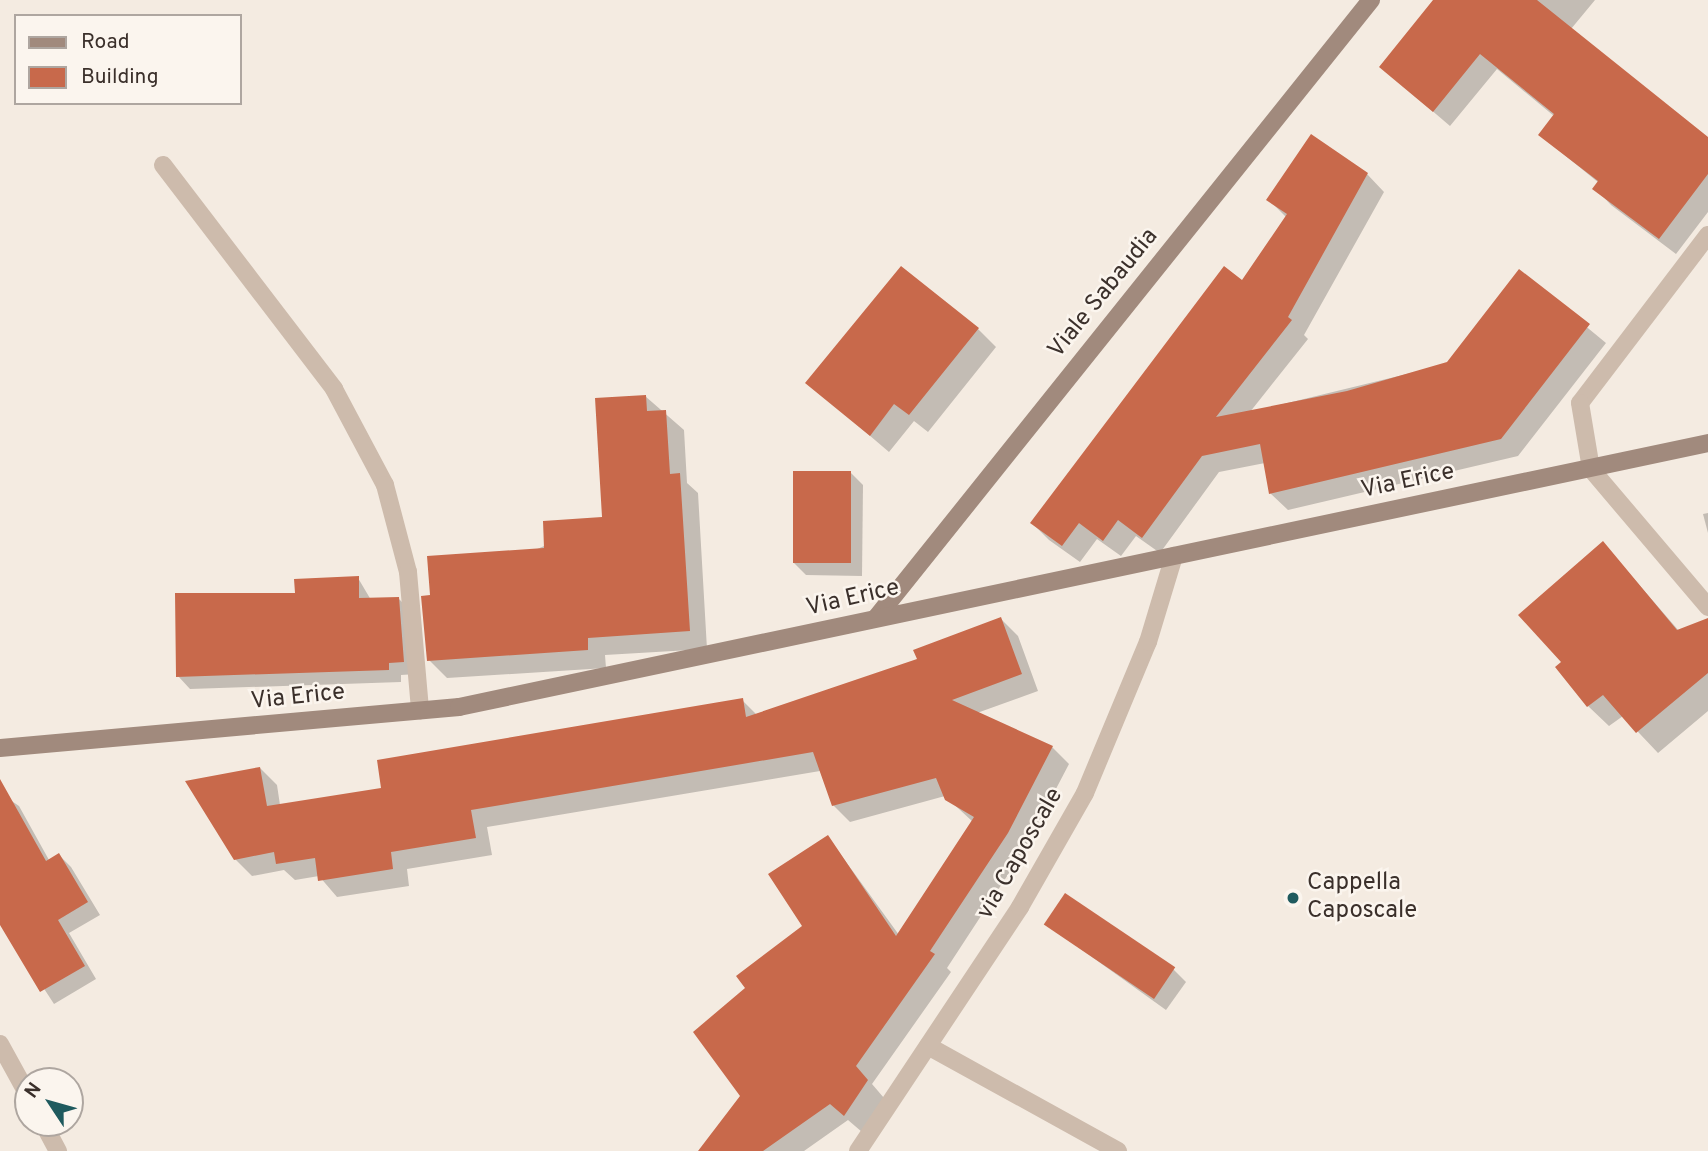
<!DOCTYPE html>
<html>
<head>
<meta charset="utf-8">
<style>
  body { margin:0 }
  #map { position:relative; width:1708px; height:1151px; overflow:hidden; background:#f4ebe1; font-family:Overpass,sans-serif }
  div>[style] { position:absolute }
  .shadow>* { inset:0; background:#0003 }
  .building>* { inset:0; background:#c8694b; transform-origin:0 0 }
  .street>* { height:18px; margin:-9px; padding:0 9px; transform-origin:9px; border-radius:9px; background:#cdbbac }
  .secondary>* { height:18px; margin:-9px; padding:0 9px; transform-origin:9px; border-radius:9px; background:#a18a7d }
  .dots>* { width:19px; height:19px; translate:-50% -50%; box-sizing:border-box; border:4px solid #fbf5ee; border-radius:50% }
  span { translate:-50% -50%; white-space:nowrap; text-align:center; line-height:1.15; -webkit-text-stroke:5px #fbf5ee; paint-order:stroke }
  .street-label { font-size:24px; color:#3b302b }
  .poi-label { font-size:24px; color:#3b302b }
  .left { translate:0 -50%; text-align:left }
  .legend { position:absolute; left:14px; top:14px; width:228px; height:91px; box-sizing:border-box; background:#fbf5ee; border:2px solid #aea6a0; margin:0; padding:9px 12px; list-style:none; font-size:21px; color:#3b302b }
  .legend li { display:flex; align-items:center; gap:14px; height:35px }
  .legend b { width:35px; border:2px solid #aea6a0 }
  .north { position:absolute; left:14px; top:1067px; width:70px; height:70px; box-sizing:border-box; background:#fbf5ee; border:2px solid #aea6a0; border-radius:50%; rotate:306deg; font-size:19px; font-weight:700; line-height:28px; text-align:center; color:#3b302b }
  .north::after { content:''; display:block; margin:auto; width:24px; height:32px; background:#1f5a5e; clip-path:polygon(50% 0,100% 100%,50% 72%,0 100%) }
</style>
</head>
<body>
<div id="map">
  <div class="shadow">
    <i style="clip-path:polygon(1436px 0,1595px 0,1571px 29px,1708px 138px,1708px 212px,1676px 254px,1611px 205px,1595px 188px,1599px 183px,1540px 135px,1554px 116px,1497px 69px,1450px 126px,1381px 67px)"></i>
    <i style="clip-path:polygon(1367px 174px,1384px 192px,1304px 335px,1308px 339px,1250px 412px,1448px 364px,1519px 271px,1606px 343px,1518px 456px,1288px 510px,1270px 493px,1265px 463px,1219px 472px,1160px 553px,1136px 536px,1121px 556px,1097px 539px,1080px 562px,1049px 540px,1032px 523px,1243px 283px,1287px 218px,1269px 200px)"></i>
    <i style="clip-path:polygon(978px 329px,996px 347px,928px 432px,914px 421px,889px 452px,808px 383px)"></i>
    <i style="clip-path:polygon(645px 396px,684px 430px,687px 483px,698px 493px,707px 649px,605px 655px,606px 668px,447px 678px,429px 660px,431px 597px,604px 519px)"></i>
    <i style="clip-path:polygon(851px 473px,863px 485px,862px 576px,806px 575px,794px 563px)"></i>
    <i style="clip-path:polygon(1708px 513px,1708px 533px,1703px 514px)"></i>
    <i style="clip-path:polygon(1603px 543px,1679px 631px,1708px 619px,1708px 711px,1658px 753px,1623px 716px,1609px 726px,1588px 706px,1563px 662px)"></i>
    <i style="clip-path:polygon(358px 578px,371px 600px,398px 598px,411px 611px,416px 674px,401px 675px,401px 682px,190px 689px,178px 676px,296px 595px)"></i>
    <i style="clip-path:polygon(1001px 619px,1018px 636px,1038px 691px,977px 713px,1052px 747px,1069px 764px,1024px 850px,947px 968px,951px 972px,872px 1084px,884px 1098px,862px 1132px,848px 1120px,804px 1151px,700px 1151px,742px 1096px,748px 989px,804px 927px,828px 837px,899px 935px,973px 822px,945px 796px,850px 822px,833px 805px,820px 771px,487px 827px,492px 855px,407px 869px,409px 886px,337px 897px,319px 876px,295px 880px,284px 870px,252px 876px,235px 859px,260px 768px,277px 785px,280px 805px,383px 789px,742px 700px,757px 715px,919px 660px)"></i>
    <i style="clip-path:polygon(0 793px,19px 806px,49px 860px,59px 855px,71px 867px,100px 915px,69px 933px,96px 979px,54px 1004px,0 921px)"></i>
    <i style="clip-path:polygon(1046px 924px,1173px 969px,1186px 982px,1166px 1010px)"></i>
  </div>
  <div class="building">
    <i style="clip-path:polygon(1433px 0,1537px 0,1708px 137px,1708px 174px,1659px 239px,1592px 189px,1598px 181px,1538px 135px,1554px 114px,1480px 54px,1433px 112px,1379px 67px)"></i>
    <i style="clip-path:polygon(1311px 134px,1368px 173px,1288px 317px,1292px 320px,1216px 417px,1347px 391px,1447px 362px,1519px 269px,1590px 324px,1501px 439px,1269px 494px,1260px 444px,1202px 456px,1142px 538px,1118px 520px,1103px 541px,1079px 523px,1062px 546px,1030px 523px,1224px 266px,1242px 280px,1287px 214px,1266px 200px)"></i>
    <i style="clip-path:polygon(901px 266px,979px 328px,909px 415px,894px 404px,870px 436px,805px 383px)"></i>
    <i style="clip-path:polygon(646px 395px,647px 411px,666px 410px,670px 474px,680px 473px,690px 631px,588px 638px,588px 650px,427px 661px,421px 596px,430px 595px,427px 556px,544px 548px,543px 521px,602px 517px,595px 398px)"></i>
    <i style="left:793px;top:471px;width:58px;height:92px"></i>
    <i style="clip-path:polygon(1603px 541px,1677px 630px,1708px 618px,1708px 673px,1636px 733px,1603px 695px,1587px 707px,1555px 667px,1561px 662px,1518px 615px)"></i>
    <i style="clip-path:polygon(359px 576px,359px 598px,399px 597px,404px 662px,389px 663px,389px 670px,176px 677px,175px 593px,295px 593px,294px 579px)"></i>
    <i style="clip-path:polygon(1001px 617px,1022px 674px,952px 700px,1053px 746px,1008px 833px,930px 951px,935px 954px,856px 1066px,868px 1080px,844px 1116px,830px 1104px,763px 1151px,698px 1151px,740px 1096px,693px 1032px,745px 988px,736px 976px,802px 926px,768px 874px,828px 835px,896px 936px,974px 817px,945px 800px,936px 778px,832px 806px,813px 752px,471px 810px,476px 838px,391px 852px,393px 869px,318px 881px,315px 858px,276px 864px,274px 852px,234px 860px,185px 781px,260px 767px,267px 806px,381px 788px,377px 760px,743px 698px,746px 717px,917px 659px,913px 650px)"></i>
    <i style="clip-path:polygon(0 779px,46px 861px,59px 853px,88px 902px,58px 920px,85px 966px,40px 992px,0 925px)"></i>
    <i style="left:1065px;top:893px;width:133px;height:38px;rotate:34deg"></i>
  </div>
  <div class="street">
    <i style="left:163px;top:165px;width:282px;rotate:52.6deg"></i>
    <i style="left:334px;top:389px;width:109px;rotate:62deg"></i>
    <i style="left:385px;top:485px;width:90px;rotate:75.2deg"></i>
    <i style="left:408px;top:572px;width:139px;rotate:85deg"></i>
    <i style="left:1708px;top:235px;width:211px;rotate:127.3deg"></i>
    <i style="left:1580px;top:403px;width:67px;rotate:80.5deg"></i>
    <i style="left:1591px;top:469px;width:181px;rotate:49.7deg"></i>
    <i style="left:0;top:1044px;width:58px;rotate:61.2deg"></i>
    <i style="left:928px;top:1046px;width:217px;rotate:28.9deg"></i>
    <i style="left:43px;top:1123px;width:32px;rotate:62deg"></i>
    <i style="left:858px;top:1151px;width:293px;rotate:-56.4deg"></i>
    <i style="left:1020px;top:907px;width:131px;rotate:-60.3deg"></i>
    <i style="left:1085px;top:793px;width:164px;rotate:-67.4deg"></i>
    <i style="left:1148px;top:642px;width:90px;rotate:-73.2deg"></i>
  </div>
  <div class="secondary">
    <i style="left:876px;top:618px;width:792px;rotate:-51.31deg"></i>
    <i style="left:0;top:748px;width:461px;rotate:-5.1deg"></i>
    <i style="left:459px;top:707px;width:1277px;rotate:-11.93deg"></i>
  </div>
  <div class="dots">
    <i style="left:1293px;top:898px;background:#1f5a5e"></i>
  </div>
  <div class="street-label">
    <span style="left:1104px;top:294px;rotate:-51deg">Viale Sabaudia</span>
    <span style="left:1408px;top:482px;rotate:-12deg">Via Erice</span>
    <span style="left:853px;top:599px;rotate:-13deg">Via Erice</span>
    <span style="left:298px;top:698px;rotate:-6deg">Via Erice</span>
    <span style="left:1021px;top:854px;rotate:-60deg">via Caposcale</span>
  </div>
  <div class="poi-label">
    <span class="left" style="left:1307px;top:898px">Cappella<br>Caposcale</span>
  </div>
  <ul class="legend">
  <li><b style="height:9px;background:#a18a7d"></b>Road</li>
  <li><b style="height:19px;background:#c8694b"></b>Building</li>
  </ul>
  <div class="north">N</div>
</div>
</body>
</html>
